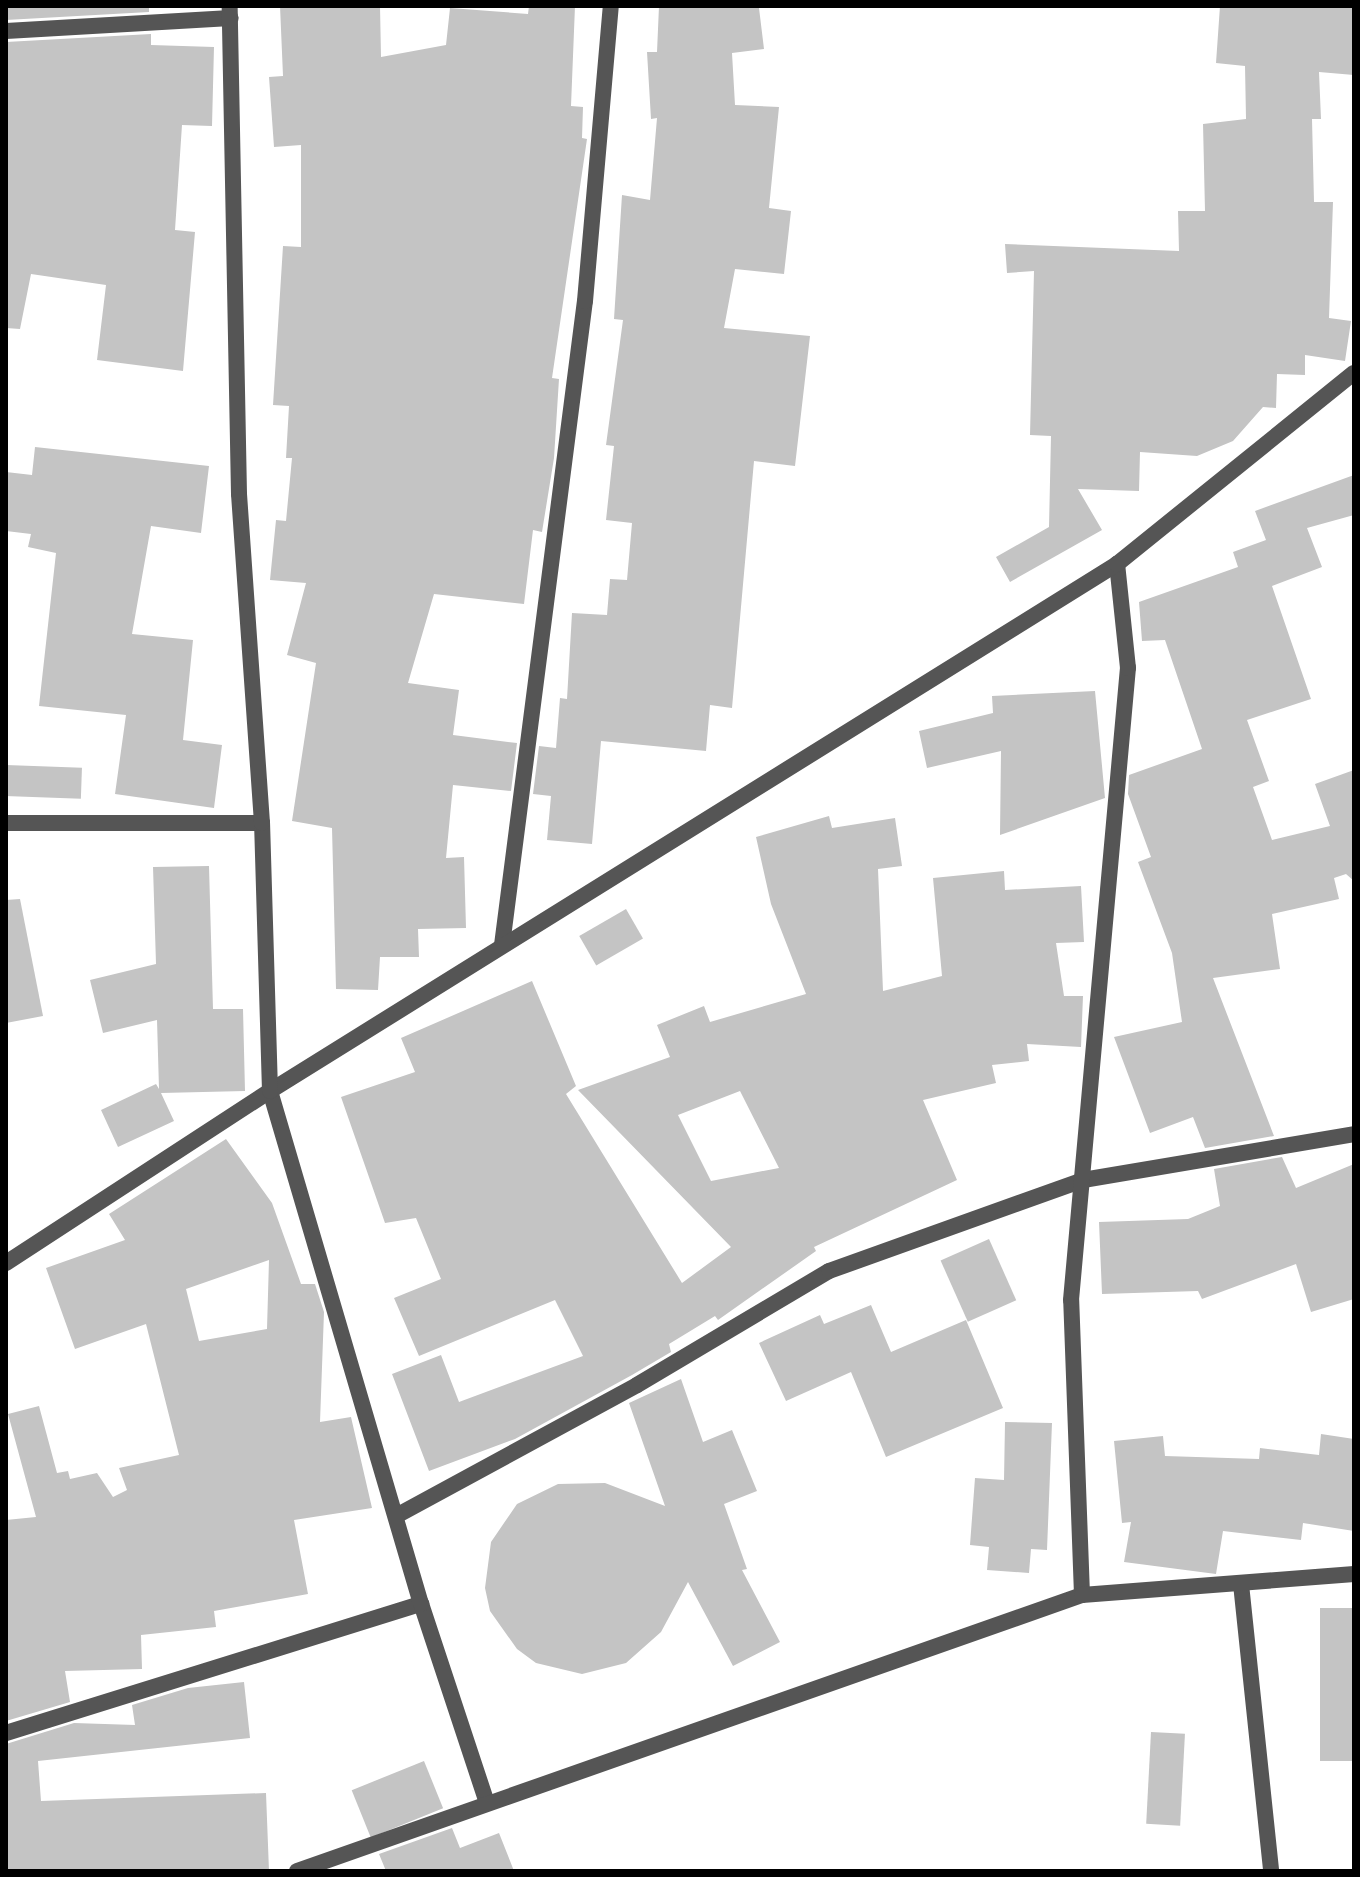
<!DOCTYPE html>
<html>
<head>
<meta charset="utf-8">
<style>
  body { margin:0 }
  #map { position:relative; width:1360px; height:1877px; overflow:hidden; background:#fff; font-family:"Space Grotesk",sans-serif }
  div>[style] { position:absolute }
  .building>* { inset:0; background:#c4c4c4; transform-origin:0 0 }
  .minor>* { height:16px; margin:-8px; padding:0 8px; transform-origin:8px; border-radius:8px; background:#555 }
  .tertiary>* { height:16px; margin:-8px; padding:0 8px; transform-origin:8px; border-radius:8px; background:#555 }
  span { translate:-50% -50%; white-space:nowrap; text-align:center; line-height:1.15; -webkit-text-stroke:6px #fff; paint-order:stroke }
  .frame { position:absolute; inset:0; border:8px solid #000; pointer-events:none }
</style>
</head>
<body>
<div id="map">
  <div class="building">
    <i style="clip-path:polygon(6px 6px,149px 6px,149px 12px,6px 20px)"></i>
    <i style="clip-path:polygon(280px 6px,380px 6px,381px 57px,446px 45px,450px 8px,528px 14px,529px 6px,575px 6px,571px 106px,583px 107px,582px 138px,587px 139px,552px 378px,559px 379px,554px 458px,542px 532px,533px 530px,524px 604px,434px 594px,408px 683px,459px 690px,453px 735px,517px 743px,511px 791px,453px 785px,446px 858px,464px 857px,466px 928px,418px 929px,419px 957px,380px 957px,378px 990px,336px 989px,332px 828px,292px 821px,316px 663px,287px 655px,306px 583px,270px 580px,276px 520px,286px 521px,292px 458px,286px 458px,289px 406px,273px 405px,283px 246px,301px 247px,301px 145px,274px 147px,269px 77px,283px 76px)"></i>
    <i style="clip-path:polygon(659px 6px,759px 8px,764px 49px,732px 53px,735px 105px,779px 107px,769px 208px,791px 211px,784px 274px,735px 269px,724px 328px,810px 336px,795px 466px,754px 461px,732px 708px,710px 705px,706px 751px,601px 741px,592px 844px,547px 840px,551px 796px,533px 794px,539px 746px,556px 748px,560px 698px,567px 699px,572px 613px,607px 615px,610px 579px,627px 580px,632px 523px,606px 520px,614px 446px,606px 445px,623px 320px,614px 319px,622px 195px,650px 200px,657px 118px,651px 119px,647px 52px,657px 52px)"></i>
    <i style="clip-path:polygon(1220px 6px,1354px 6px,1354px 75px,1319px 72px,1321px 119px,1312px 119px,1314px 202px,1333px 202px,1329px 318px,1351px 321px,1345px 361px,1305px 355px,1305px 375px,1277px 374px,1276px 408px,1263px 407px,1233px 441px,1197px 456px,1140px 452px,1139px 491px,1078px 489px,1102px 530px,1010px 582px,996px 557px,1049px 527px,1051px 436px,1030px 435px,1034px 271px,1007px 273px,1005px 244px,1179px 251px,1178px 211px,1205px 211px,1203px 124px,1246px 119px,1245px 66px,1216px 63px)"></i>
    <i style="clip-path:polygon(151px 34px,151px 45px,214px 47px,212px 126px,182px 125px,175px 230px,195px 232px,183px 371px,97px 360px,106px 285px,31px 274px,20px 329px,6px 328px,6px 42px)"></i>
    <i style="clip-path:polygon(35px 447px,209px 466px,201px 533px,151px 526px,132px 634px,193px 640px,183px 740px,222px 745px,214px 808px,115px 794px,126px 715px,39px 706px,56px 553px,28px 547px,31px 534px,6px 531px,6px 472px,32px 475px)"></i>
    <i style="clip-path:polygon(1354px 475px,1354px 515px,1307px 528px,1322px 567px,1272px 586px,1311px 699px,1247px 720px,1269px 781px,1253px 787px,1272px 840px,1330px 826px,1315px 784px,1354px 770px,1354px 881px,1346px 874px,1334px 878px,1339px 899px,1272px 914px,1280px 969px,1213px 978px,1274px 1136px,1205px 1148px,1193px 1117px,1150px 1133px,1114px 1037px,1182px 1022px,1172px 953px,1138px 862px,1151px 857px,1128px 794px,1129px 775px,1202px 749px,1165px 640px,1142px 641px,1139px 602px,1238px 567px,1233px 552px,1266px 540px,1255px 511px)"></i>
    <i style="clip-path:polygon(1095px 691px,1105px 798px,1000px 835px,1001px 751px,927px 768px,919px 731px,993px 713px,992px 696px)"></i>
    <i style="left:6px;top:765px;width:76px;height:31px;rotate:2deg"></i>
    <i style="clip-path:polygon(evenodd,829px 816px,832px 828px,895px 818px,902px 866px,878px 869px,883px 991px,942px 976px,933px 878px,1004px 871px,1005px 890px,1081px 886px,1084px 942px,1056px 943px,1064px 996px,1083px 996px,1081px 1047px,1027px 1044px,1029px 1061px,992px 1065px,996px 1083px,923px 1100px,957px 1180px,814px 1247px,816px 1251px,718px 1320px,715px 1316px,669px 1344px,671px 1352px,632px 1375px,515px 1439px,429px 1471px,392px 1374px,441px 1355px,459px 1402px,583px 1356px,555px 1300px,419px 1356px,394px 1298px,441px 1279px,416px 1218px,385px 1223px,341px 1097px,415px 1072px,401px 1038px,532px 981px,576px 1086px,566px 1094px,682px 1283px,731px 1247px,578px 1090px,670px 1057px,657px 1025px,704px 1006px,710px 1022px,806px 994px,771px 904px,756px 837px,829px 816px,740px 1091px,779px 1168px,711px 1181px,678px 1115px,740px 1091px)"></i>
    <i style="clip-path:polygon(209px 866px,213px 1009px,243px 1009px,245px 1091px,161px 1093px,174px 1121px,118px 1147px,101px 1110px,156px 1084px,159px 1089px,157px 1020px,103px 1033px,90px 980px,156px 964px,153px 867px)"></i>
    <i style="clip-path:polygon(20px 899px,43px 1016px,6px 1023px,6px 900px)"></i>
    <i style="left:626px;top:909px;width:34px;height:54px;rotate:60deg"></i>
    <i style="clip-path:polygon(evenodd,226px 1139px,272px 1203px,301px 1284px,315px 1284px,324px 1312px,320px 1422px,351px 1417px,372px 1508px,294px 1520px,308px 1594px,214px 1611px,216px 1627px,141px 1635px,142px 1669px,65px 1671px,70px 1702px,6px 1721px,6px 1520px,36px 1517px,8px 1414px,39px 1406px,57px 1473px,68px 1471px,70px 1479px,97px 1473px,113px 1497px,127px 1490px,119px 1468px,179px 1455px,146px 1324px,75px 1349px,46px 1268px,125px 1240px,109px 1214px,226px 1139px,269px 1260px,267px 1329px,199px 1341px,186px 1289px,269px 1260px)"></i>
    <i style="clip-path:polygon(1282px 1157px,1296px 1188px,1354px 1164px,1354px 1299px,1311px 1312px,1296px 1264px,1202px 1299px,1198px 1291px,1102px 1294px,1099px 1222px,1188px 1219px,1220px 1206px,1214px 1169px)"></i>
    <i style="left:989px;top:1239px;width:67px;height:53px;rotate:66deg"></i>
    <i style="clip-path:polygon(871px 1305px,891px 1352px,966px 1320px,1003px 1408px,886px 1457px,851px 1372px,786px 1401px,759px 1343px,820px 1315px,824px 1324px)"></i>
    <i style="clip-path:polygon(681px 1379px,703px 1442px,732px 1430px,757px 1491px,724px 1504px,747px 1569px,742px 1570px,780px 1642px,733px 1666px,688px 1582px,661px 1632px,626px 1663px,582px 1674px,536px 1663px,517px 1649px,490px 1611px,485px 1588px,491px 1542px,517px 1504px,558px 1484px,605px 1483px,665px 1506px,629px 1403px)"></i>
    <i style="clip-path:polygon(1005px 1422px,1052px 1423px,1047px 1550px,1031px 1549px,1029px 1573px,987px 1570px,989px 1547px,970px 1545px,975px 1478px,1004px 1480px)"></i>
    <i style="clip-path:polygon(1321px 1434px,1354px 1439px,1354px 1531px,1303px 1523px,1301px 1540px,1223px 1531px,1216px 1574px,1124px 1562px,1131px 1522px,1122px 1523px,1114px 1441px,1163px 1436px,1165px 1456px,1259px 1459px,1260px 1448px,1319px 1455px)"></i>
    <i style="left:1354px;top:1608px;width:153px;height:34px;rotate:90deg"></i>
    <i style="clip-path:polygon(244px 1682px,250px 1738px,38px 1761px,41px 1801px,266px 1793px,269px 1871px,6px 1871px,6px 1744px,74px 1723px,135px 1725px,132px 1705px,188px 1688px)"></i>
    <i style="left:1151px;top:1732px;width:34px;height:92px;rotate:3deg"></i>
    <i style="left:424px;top:1761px;width:51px;height:78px;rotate:68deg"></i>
    <i style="clip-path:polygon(452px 1828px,460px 1848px,499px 1833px,514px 1871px,386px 1871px,379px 1854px)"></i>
  </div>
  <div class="minor">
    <i style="left:6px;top:31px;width:225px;rotate:-3.3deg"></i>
    <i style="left:6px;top:823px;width:256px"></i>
    <i style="left:502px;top:945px;width:649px;rotate:-82.66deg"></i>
    <i style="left:585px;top:301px;width:296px;rotate:-85deg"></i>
    <i style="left:396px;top:1516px;width:274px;rotate:-28.5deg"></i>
    <i style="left:637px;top:1385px;width:223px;rotate:-30.7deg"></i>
    <i style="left:829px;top:1271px;width:270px;rotate:-19.7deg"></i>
    <i style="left:1083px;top:1180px;width:275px;rotate:-9.6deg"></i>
    <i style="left:1241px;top:1584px;width:289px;rotate:84deg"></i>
    <i style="left:1082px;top:1595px;width:295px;rotate:-92.1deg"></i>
    <i style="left:1071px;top:1300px;width:635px;rotate:-84.85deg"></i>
    <i style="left:1128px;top:668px;width:105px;rotate:-96deg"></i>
    <i style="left:6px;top:1733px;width:435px;rotate:-17.3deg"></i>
    <i style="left:486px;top:1800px;width:206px;rotate:-108.3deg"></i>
    <i style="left:421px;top:1604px;width:535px;rotate:-106.4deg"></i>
    <i style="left:270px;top:1091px;width:998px;rotate:-31.89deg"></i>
    <i style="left:1117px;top:564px;width:304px;rotate:-38.9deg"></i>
    <i style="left:297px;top:1871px;width:832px;rotate:-19.37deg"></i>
    <i style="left:1082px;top:1595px;width:273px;rotate:-4.4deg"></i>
  </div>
  <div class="tertiary">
    <i style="left:6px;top:1263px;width:315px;rotate:-33.1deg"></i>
    <i style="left:270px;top:1091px;width:268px;rotate:-91.7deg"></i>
    <i style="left:262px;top:823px;width:330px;rotate:-94deg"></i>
    <i style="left:239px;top:494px;width:488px;rotate:-91.1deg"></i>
  </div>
  <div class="frame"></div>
</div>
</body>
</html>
